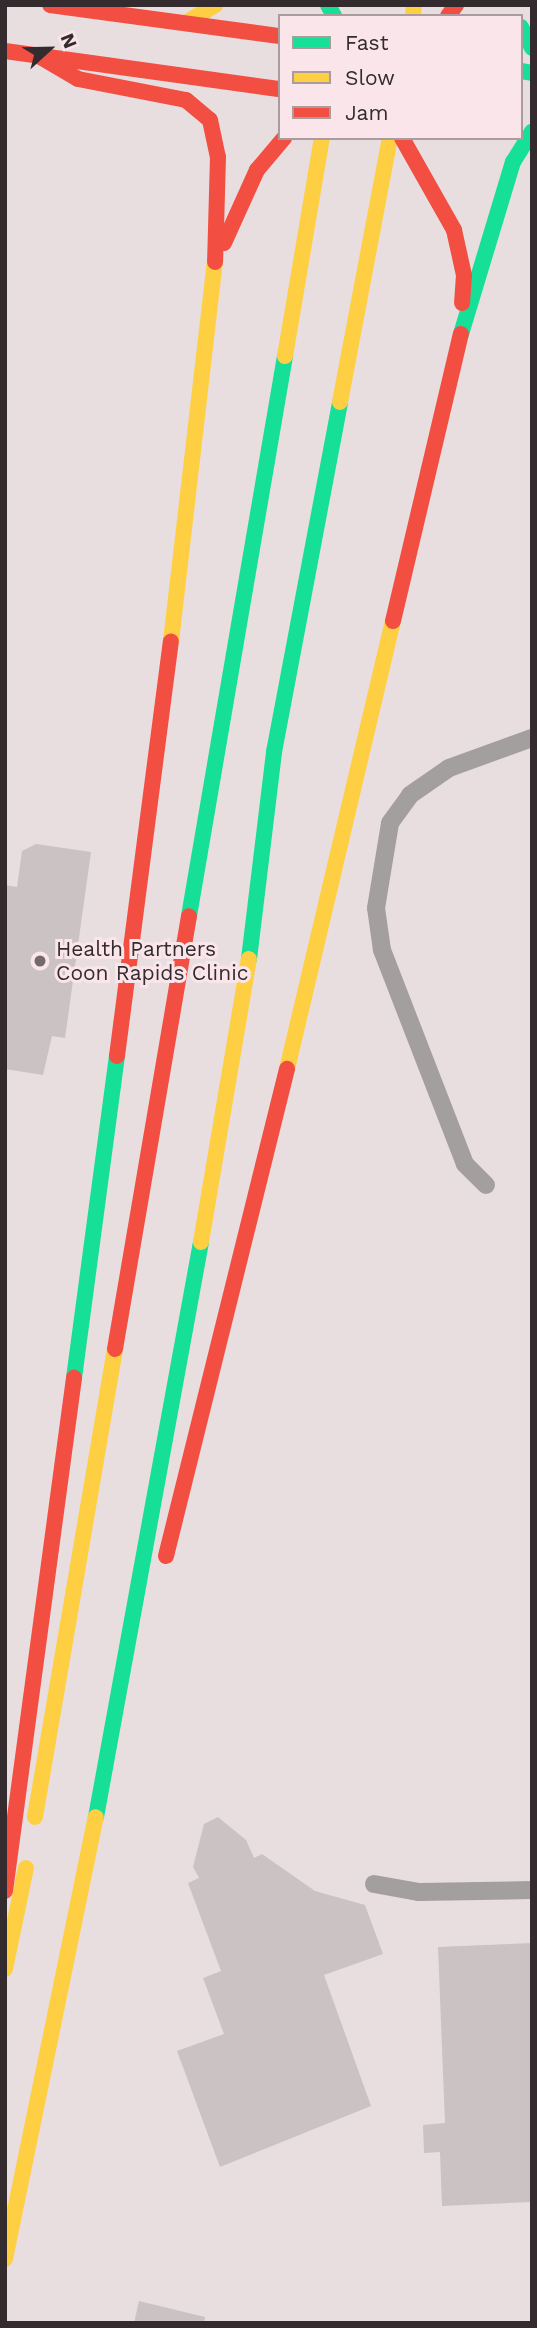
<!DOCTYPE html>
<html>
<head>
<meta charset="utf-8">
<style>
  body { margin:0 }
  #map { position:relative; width:537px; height:2328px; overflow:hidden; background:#e8dee0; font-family:"Work Sans",sans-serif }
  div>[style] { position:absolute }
  .building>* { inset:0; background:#cbc2c4 }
  .street>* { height:18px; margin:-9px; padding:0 9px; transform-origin:9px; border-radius:9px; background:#a39f9f }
  .fast>* { height:16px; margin:-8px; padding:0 8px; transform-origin:8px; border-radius:8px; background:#16e098 }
  .slow>* { height:16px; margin:-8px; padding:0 8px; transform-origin:8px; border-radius:8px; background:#ffcf43 }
  .jam>* { height:16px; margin:-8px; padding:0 8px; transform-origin:8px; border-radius:8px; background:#f24e42 }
  .dots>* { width:19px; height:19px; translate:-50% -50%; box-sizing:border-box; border:4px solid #fae6ea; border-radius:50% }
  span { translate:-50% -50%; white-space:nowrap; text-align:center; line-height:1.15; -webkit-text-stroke:6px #fae6ea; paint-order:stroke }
  .poi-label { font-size:21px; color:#332b2d }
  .left { translate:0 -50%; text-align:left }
  .frame { position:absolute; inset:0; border:7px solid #332b2d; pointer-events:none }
  .legend { position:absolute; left:278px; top:14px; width:245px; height:126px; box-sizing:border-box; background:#fae6ea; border:2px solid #aa9b9e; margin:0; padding:9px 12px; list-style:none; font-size:21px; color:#332b2d }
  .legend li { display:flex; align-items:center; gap:14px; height:35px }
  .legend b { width:35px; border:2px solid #aa9b9e }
  .north { position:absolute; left:14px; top:14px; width:70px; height:70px; -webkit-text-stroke:5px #fae6ea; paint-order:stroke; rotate:68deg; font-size:19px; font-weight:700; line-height:28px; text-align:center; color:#332b2d }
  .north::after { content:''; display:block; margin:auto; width:24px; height:32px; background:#332b2d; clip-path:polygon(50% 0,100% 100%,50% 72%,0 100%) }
</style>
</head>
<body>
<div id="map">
  <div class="building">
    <i style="clip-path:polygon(36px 844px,91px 852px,65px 1038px,52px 1036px,43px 1075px,5px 1069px,5px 885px,17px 887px,22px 851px)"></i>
    <i style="clip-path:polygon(218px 1817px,246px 1840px,254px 1858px,262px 1854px,315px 1891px,365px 1905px,383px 1954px,324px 1975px,371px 2106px,220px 2167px,177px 2051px,224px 2034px,203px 1978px,221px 1971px,188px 1883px,199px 1878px,193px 1867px,204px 1824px)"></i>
    <i style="clip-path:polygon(532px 1943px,532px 2202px,442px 2206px,440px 2152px,424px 2153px,423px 2125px,445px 2123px,438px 1947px)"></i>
    <i style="clip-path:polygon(139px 2301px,205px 2317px,204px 2323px,134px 2323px)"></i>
  </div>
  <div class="street">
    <i style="left:486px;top:1185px;width:30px;rotate:-135deg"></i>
    <i style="left:465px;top:1164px;width:230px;rotate:-111.2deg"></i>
    <i style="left:382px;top:950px;width:42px;rotate:-98.1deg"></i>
    <i style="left:376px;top:908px;width:86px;rotate:-80.6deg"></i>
    <i style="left:390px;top:823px;width:34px;rotate:-54deg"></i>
    <i style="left:410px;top:795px;width:47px;rotate:-34.7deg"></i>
    <i style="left:449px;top:768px;width:88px;rotate:-19.9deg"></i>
    <i style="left:374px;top:1884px;width:46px;rotate:10.1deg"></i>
    <i style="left:419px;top:1892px;width:113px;rotate:-1deg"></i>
  </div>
  <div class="fast">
    <i style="left:328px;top:5px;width:13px;rotate:61deg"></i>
    <i style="left:521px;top:27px;width:24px;rotate:62deg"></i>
    <i style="left:521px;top:71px;width:11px;rotate:10deg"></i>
    <i style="left:461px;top:334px;width:180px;rotate:-73.2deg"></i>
    <i style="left:513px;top:162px;width:36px;rotate:-58deg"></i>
    <i style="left:189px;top:916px;width:568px;rotate:-80.27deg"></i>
    <i style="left:249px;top:959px;width:209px;rotate:-83.1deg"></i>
    <i style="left:274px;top:752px;width:356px;rotate:-79.3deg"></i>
    <i style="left:74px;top:1378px;width:325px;rotate:-82.4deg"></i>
    <i style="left:96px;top:1817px;width:585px;rotate:-79.65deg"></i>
  </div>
  <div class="slow">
    <i style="left:413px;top:16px;width:11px;rotate:-85deg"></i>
    <i style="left:187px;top:22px;width:33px;rotate:-31deg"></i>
    <i style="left:285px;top:356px;width:221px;rotate:-80.4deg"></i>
    <i style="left:340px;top:402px;width:269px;rotate:-79.3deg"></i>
    <i style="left:171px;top:641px;width:382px;rotate:-83.4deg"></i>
    <i style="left:287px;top:1069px;width:460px;rotate:-76.7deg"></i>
    <i style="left:201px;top:1242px;width:287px;rotate:-80.4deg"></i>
    <i style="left:35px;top:1817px;width:475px;rotate:-80.3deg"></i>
    <i style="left:5px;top:1969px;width:103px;rotate:-78.3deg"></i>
    <i style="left:5px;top:2259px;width:451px;rotate:-78.4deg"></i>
  </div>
  <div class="jam">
    <i style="left:50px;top:5px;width:232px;rotate:7.7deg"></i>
    <i style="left:448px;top:16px;width:14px;rotate:-54deg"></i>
    <i style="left:5px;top:51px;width:278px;rotate:7.9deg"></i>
    <i style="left:39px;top:56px;width:45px;rotate:30.5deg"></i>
    <i style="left:78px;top:79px;width:110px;rotate:11deg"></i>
    <i style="left:186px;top:100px;width:31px;rotate:40deg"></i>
    <i style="left:210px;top:120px;width:38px;rotate:78deg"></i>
    <i style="left:218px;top:157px;width:105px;rotate:91.6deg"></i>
    <i style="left:402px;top:138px;width:106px;rotate:60.5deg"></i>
    <i style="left:454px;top:230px;width:46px;rotate:77.5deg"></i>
    <i style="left:464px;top:275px;width:28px;rotate:94deg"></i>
    <i style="left:224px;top:243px;width:80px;rotate:-65.7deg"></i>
    <i style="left:257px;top:170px;width:42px;rotate:-49.8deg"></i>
    <i style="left:393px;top:621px;width:295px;rotate:-76.7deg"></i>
    <i style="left:117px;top:1056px;width:418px;rotate:-82.6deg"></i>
    <i style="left:115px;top:1349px;width:439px;rotate:-80.3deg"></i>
    <i style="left:166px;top:1556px;width:502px;rotate:-76.05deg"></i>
    <i style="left:5px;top:1891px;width:518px;rotate:-82.34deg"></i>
  </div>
  <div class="dots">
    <i style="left:40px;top:961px;background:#726a6c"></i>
  </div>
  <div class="poi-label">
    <span class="left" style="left:56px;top:961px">Health Partners<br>Coon Rapids Clinic</span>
  </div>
  <div class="frame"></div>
  <ul class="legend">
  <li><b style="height:9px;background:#16e098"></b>Fast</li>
  <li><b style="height:9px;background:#ffcf43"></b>Slow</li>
  <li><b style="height:9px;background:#f24e42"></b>Jam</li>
  </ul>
  <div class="north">N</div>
</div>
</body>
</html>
